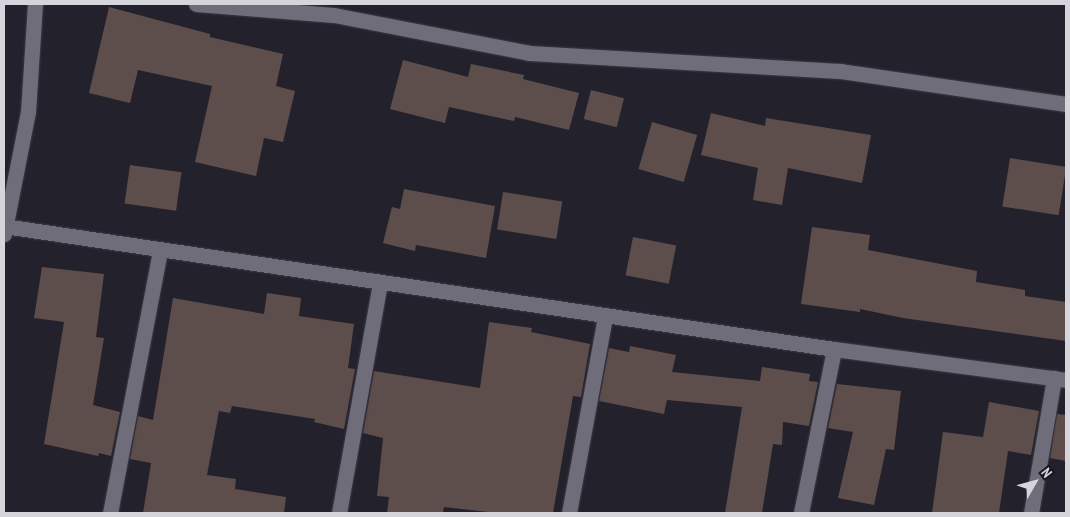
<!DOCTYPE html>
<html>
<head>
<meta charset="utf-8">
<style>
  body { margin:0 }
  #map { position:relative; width:1070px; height:517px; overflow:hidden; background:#23212c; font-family:"PT Sans Narrow",sans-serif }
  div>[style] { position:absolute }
  .building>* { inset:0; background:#5d4e4c; transform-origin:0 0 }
  .roads { filter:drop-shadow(0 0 1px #3c3b44) drop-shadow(0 0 1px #3c3b44) }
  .minor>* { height:15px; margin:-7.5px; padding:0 7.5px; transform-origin:7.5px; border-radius:7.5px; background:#706d7b }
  span { translate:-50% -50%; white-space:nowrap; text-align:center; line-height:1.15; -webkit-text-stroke:4.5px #1a1722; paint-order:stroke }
  .frame { position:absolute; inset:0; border:5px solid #d6d5dc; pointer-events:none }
  .north { position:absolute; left:1010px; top:457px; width:50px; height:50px; -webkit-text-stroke:4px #1a1722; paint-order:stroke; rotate:52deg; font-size:14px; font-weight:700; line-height:20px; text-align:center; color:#d6d5dc }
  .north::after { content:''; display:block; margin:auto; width:18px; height:22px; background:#d6d5dc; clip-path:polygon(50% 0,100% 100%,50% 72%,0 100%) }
</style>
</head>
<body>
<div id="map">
  <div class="building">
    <i style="clip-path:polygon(109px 7px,210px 34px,210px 37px,283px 54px,276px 86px,295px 91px,283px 142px,264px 138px,256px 176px,195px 162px,212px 86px,138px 70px,130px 103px,89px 93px)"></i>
    <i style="clip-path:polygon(403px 60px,468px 77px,471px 64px,524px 75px,523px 79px,579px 93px,569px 130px,515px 117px,514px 121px,449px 107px,445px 123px,390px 109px)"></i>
    <i style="left:591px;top:90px;width:34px;height:30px;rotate:14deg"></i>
    <i style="clip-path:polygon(711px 113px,765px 126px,766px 118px,871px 135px,862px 183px,788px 168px,782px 205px,753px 200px,758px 168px,701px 155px)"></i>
    <i style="left:652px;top:122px;width:47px;height:49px;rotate:16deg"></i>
    <i style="left:1010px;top:158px;width:57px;height:49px;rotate:9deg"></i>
    <i style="left:130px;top:165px;width:52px;height:39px;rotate:8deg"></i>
    <i style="clip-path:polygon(404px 189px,495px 206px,486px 258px,416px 245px,415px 251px,383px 243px,392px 207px,400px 209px)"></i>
    <i style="left:503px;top:192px;width:60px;height:38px;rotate:9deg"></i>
    <i style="clip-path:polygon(812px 227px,870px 235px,868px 250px,977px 271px,976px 282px,1025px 290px,1025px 296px,1066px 302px,1066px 341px,903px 318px,860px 309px,860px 312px,801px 304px)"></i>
    <i style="left:633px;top:237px;width:44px;height:39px;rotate:11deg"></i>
    <i style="clip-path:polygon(42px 267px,104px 274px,96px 337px,104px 338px,93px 405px,120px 412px,111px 456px,99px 453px,98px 456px,44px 444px,64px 322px,34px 318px)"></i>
    <i style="clip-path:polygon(267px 293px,301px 298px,299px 316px,354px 324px,348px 368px,355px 369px,344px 429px,314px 422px,315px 419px,232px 406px,230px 413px,219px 411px,207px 475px,236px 479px,235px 489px,286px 497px,284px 513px,143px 513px,151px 463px,130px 459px,138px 416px,153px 420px,173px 298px,264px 314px)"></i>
    <i style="clip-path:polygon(489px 322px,532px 328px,531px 332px,590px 344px,581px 397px,573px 396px,553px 513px,497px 513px,444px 507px,443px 513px,387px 513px,389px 497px,377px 496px,383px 438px,363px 433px,374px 371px,480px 388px)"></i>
    <i style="clip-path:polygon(630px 346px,676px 355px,672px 372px,760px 381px,762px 367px,810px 374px,809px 381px,818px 382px,809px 426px,783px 422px,782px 445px,773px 444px,762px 513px,725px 513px,742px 407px,667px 400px,664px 414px,599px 401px,609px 348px,629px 352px)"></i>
    <i style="clip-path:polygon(837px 384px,901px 391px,894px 450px,886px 449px,874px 505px,838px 498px,853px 432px,828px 428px)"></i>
    <i style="clip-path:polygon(989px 402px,1039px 411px,1031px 455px,1008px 451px,999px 513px,932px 513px,943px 432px,983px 437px)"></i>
    <i style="clip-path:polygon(1057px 414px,1066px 415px,1066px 461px,1050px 458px)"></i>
  </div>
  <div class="roads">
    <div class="minor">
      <i style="left:196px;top:4px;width:138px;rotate:4.6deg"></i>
      <i style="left:334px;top:15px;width:199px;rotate:11deg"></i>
      <i style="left:529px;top:53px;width:312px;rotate:3.3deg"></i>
      <i style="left:840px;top:71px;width:228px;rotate:8.3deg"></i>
      <i style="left:4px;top:226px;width:839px;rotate:8.43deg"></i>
      <i style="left:834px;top:349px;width:234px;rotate:7.6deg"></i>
      <i style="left:4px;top:234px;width:124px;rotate:-78.9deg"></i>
      <i style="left:28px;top:112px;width:108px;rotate:-86.3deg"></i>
      <i style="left:110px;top:513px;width:267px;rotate:-79.2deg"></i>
      <i style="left:339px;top:513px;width:234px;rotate:-79.9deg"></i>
      <i style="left:569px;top:513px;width:200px;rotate:-79.6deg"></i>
      <i style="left:801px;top:513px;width:167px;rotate:-78.6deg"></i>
      <i style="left:1031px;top:513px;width:137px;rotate:-80.3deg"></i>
    </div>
  </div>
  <div class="frame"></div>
  <div class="north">N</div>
</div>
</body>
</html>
